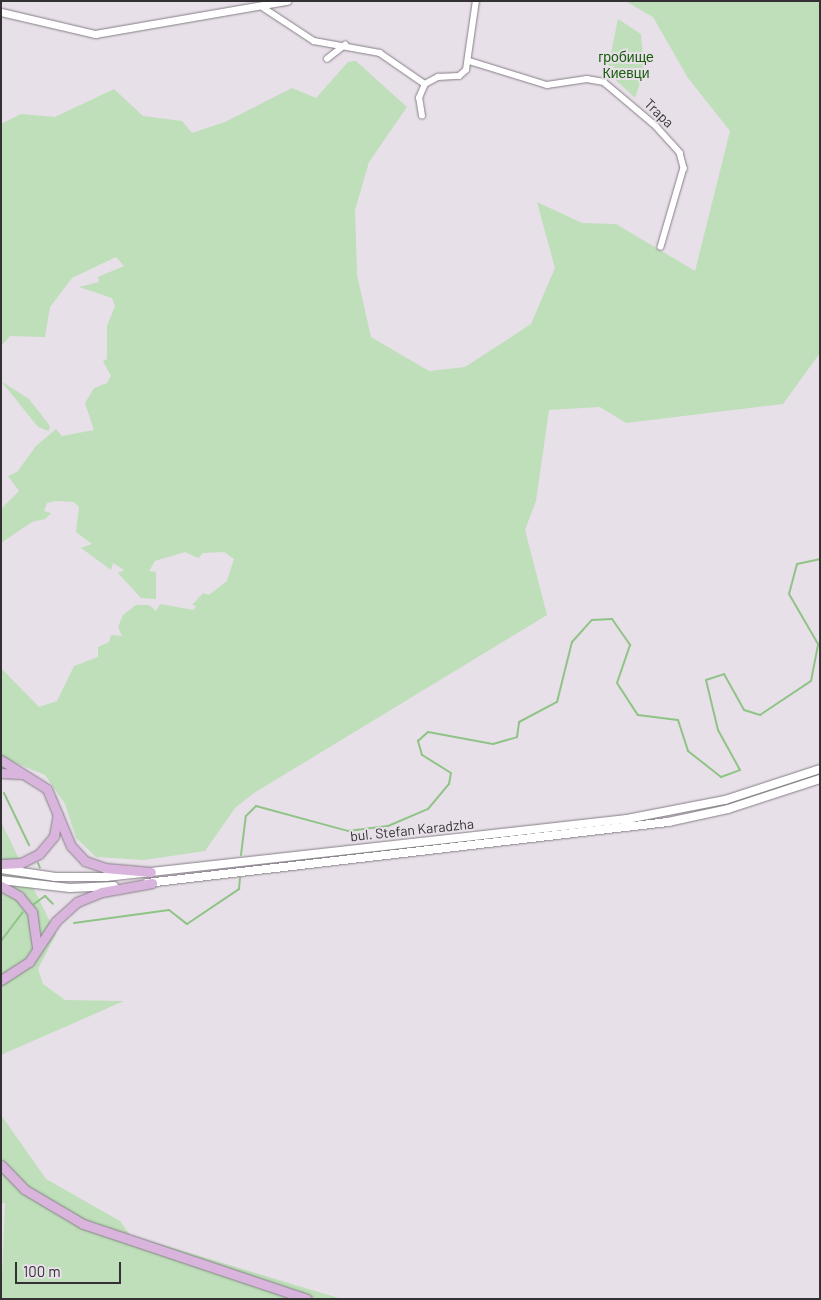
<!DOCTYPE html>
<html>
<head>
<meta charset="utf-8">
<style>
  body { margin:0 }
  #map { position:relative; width:821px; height:1300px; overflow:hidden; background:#e8e0e9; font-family:Barlow,sans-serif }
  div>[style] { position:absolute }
  .green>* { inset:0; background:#bedfb9 }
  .stream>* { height:2px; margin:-1px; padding:0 1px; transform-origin:1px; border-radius:1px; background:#8fc486 }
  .roads { filter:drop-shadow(0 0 1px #857e86) drop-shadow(0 0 1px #857e86) }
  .minor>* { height:5.5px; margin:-2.75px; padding:0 2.75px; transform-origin:2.75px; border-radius:2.75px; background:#fff }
  .tertiary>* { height:7px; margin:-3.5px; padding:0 3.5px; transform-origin:3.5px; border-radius:3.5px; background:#fff }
  .secondary>* { height:8px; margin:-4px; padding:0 4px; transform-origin:4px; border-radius:4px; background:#fff }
  .primary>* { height:9px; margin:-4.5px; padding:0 4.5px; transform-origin:4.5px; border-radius:4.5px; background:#d9b5de }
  span { translate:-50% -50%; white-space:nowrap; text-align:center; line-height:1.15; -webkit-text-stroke:4px #e8e0e9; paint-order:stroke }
  .park-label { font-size:14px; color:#175e0b }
  .street-label { font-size:14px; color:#343135 }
  .frame { position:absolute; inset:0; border:2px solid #343135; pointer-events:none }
  .scale { position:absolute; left:15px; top:1262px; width:106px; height:22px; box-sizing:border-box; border:2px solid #343135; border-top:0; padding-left:6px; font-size:15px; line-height:18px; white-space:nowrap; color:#343135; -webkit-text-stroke:4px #e8e0e9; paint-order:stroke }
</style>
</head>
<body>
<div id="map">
  <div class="green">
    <i style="clip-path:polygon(625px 1px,820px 1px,820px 353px,783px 404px,626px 423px,600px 407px,549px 410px,536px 501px,525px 530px,547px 615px,254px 793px,235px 808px,205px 851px,144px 860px,96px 857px,76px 838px,65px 804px,45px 775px,11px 761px,1px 778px,1px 668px,39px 707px,57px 701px,74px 666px,98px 657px,98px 647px,109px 642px,111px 635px,122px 636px,118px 627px,123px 615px,136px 605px,149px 605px,156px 611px,160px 604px,193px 610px,196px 606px,192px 605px,203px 593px,209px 595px,227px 581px,234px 559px,224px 552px,203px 553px,198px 558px,185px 552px,155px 561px,149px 571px,156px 572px,156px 599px,141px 598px,118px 573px,124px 570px,113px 563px,111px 570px,81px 548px,92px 544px,76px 532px,79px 507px,74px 502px,56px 501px,47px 503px,44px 511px,51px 513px,45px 519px,32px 522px,1px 543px,1px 509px,19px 491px,8px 476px,17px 472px,36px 446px,56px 429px,62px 436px,94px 430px,85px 403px,94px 388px,107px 383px,111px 376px,103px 361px,107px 359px,107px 326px,115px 306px,112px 298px,79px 287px,99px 282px,98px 277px,124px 266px,116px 257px,72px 278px,50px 307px,45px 337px,10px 336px,1px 346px,1px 124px,21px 114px,55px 117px,114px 89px,143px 116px,182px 121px,192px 133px,225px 122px,292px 88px,316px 98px,348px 62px,356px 61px,407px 107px,369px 162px,355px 210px,357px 275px,371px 337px,429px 371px,465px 367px,531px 324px,555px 268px,537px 202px,582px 223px,616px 224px,695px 271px,730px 131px,688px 78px,653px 17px)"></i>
    <i style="clip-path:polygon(618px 19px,641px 34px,644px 71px,635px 98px,607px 72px)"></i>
    <i style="clip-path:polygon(1px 381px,29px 399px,50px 426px,49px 431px,38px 427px)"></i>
    <i style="clip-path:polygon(1px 822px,56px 934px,38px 969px,43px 984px,65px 1000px,124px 1001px,1px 1055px)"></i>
    <i style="clip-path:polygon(1px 1115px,46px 1179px,120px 1221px,130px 1235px,342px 1299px,1px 1299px,5px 1203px,1px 1203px)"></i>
  </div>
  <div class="stream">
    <i style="left:4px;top:793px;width:58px;rotate:64.3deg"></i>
    <i style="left:241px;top:855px;width:39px;rotate:-83deg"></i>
    <i style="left:246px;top:816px;width:14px;rotate:-45deg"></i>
    <i style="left:256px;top:806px;width:95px;rotate:15.2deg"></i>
    <i style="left:348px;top:831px;width:40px;rotate:-7.1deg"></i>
    <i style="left:388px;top:826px;width:43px;rotate:-23deg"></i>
    <i style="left:428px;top:809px;width:33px;rotate:-50deg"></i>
    <i style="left:449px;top:784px;width:11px;rotate:-80deg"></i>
    <i style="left:451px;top:773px;width:34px;rotate:-148deg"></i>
    <i style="left:422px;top:755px;width:15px;rotate:-106deg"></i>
    <i style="left:418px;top:741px;width:13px;rotate:-42deg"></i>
    <i style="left:428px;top:732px;width:66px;rotate:10.5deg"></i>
    <i style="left:493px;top:744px;width:25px;rotate:-16deg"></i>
    <i style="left:517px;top:737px;width:15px;rotate:-82deg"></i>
    <i style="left:519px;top:722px;width:43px;rotate:-27.8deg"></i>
    <i style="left:557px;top:702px;width:62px;rotate:-76deg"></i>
    <i style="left:572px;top:642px;width:30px;rotate:-48deg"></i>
    <i style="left:592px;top:620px;width:20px;rotate:-3deg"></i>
    <i style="left:612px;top:619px;width:32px;rotate:55deg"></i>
    <i style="left:630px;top:645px;width:40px;rotate:108.9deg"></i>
    <i style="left:617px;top:683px;width:38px;rotate:57deg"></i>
    <i style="left:638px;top:715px;width:40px;rotate:7.1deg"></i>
    <i style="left:678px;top:720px;width:33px;rotate:72deg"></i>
    <i style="left:688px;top:751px;width:42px;rotate:38.2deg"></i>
    <i style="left:721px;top:777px;width:20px;rotate:-20deg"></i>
    <i style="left:740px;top:770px;width:46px;rotate:-118.8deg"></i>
    <i style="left:718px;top:730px;width:51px;rotate:-103.5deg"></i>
    <i style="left:706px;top:680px;width:19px;rotate:-18deg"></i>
    <i style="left:724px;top:674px;width:41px;rotate:60.9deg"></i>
    <i style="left:744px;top:710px;width:17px;rotate:17deg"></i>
    <i style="left:760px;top:715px;width:61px;rotate:-33.7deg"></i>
    <i style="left:811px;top:681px;width:38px;rotate:-79deg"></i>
    <i style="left:818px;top:644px;width:58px;rotate:-120.1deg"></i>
    <i style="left:789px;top:594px;width:31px;rotate:-75deg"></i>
    <i style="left:797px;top:564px;width:24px;rotate:-12deg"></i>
    <i style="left:38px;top:863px;width:5px;rotate:68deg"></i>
    <i style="left:34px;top:904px;width:14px;rotate:-36deg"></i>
    <i style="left:45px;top:896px;width:11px;rotate:45deg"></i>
    <i style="left:74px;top:923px;width:96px;rotate:-7.8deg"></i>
    <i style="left:169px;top:910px;width:23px;rotate:38deg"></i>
    <i style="left:187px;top:924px;width:63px;rotate:-33.9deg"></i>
    <i style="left:239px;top:889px;width:11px;rotate:-85deg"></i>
    <i style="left:1px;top:941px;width:36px;rotate:-53deg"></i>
  </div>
  <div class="roads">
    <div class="minor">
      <i style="left:264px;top:8px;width:60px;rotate:33.4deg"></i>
      <i style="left:314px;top:41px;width:67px;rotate:10.3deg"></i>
      <i style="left:380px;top:53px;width:55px;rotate:34.6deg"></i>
      <i style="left:327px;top:59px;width:23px;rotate:-38deg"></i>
      <i style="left:469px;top:61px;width:82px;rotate:17.1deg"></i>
      <i style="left:547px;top:85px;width:40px;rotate:-8.5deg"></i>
      <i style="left:587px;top:79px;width:17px;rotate:10deg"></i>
      <i style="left:604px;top:82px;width:68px;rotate:40.2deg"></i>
      <i style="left:656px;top:126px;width:36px;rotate:48deg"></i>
      <i style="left:680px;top:153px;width:16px;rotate:75deg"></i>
      <i style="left:684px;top:168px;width:82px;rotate:106.2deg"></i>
      <i style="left:422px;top:116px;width:18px;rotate:-99deg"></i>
      <i style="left:419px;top:98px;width:15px;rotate:-67deg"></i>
      <i style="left:425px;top:84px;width:15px;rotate:-28deg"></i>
      <i style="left:438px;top:77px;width:21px;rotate:-3deg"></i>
      <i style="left:459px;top:76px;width:9px;rotate:-41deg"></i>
      <i style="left:466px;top:70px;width:70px;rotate:-81.8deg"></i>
    </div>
    <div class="tertiary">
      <i style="left:1px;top:12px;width:97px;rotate:13.2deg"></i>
      <i style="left:95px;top:34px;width:195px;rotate:-9.8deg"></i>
    </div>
    <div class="secondary">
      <i style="left:1px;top:869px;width:55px;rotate:8.4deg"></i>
      <i style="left:55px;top:877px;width:51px"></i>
      <i style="left:106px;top:877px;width:524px;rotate:-6.35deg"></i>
      <i style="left:627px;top:819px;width:100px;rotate:-11deg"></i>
      <i style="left:725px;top:800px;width:100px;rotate:-18.1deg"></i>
      <i style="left:1px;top:880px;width:69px;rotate:6.6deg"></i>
      <i style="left:70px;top:888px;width:44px;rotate:-2.6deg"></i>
      <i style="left:147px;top:883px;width:525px;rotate:-6.68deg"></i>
      <i style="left:668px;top:822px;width:61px;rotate:-12.2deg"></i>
      <i style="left:728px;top:809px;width:97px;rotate:-18.1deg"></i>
    </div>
    <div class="primary">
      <i style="left:1px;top:760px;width:54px;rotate:32.2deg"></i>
      <i style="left:47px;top:789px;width:62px;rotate:67.2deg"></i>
      <i style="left:71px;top:846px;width:21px;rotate:47deg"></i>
      <i style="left:85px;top:861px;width:21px;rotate:19deg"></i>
      <i style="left:105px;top:868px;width:46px;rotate:5deg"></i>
      <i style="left:1px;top:773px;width:20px;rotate:3deg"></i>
      <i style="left:1px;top:864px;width:20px;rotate:-3deg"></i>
      <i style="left:21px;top:863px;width:20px;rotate:-27deg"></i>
      <i style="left:39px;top:854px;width:23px;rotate:-50deg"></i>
      <i style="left:54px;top:836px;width:22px;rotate:-80deg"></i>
      <i style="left:1px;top:886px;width:21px;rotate:29deg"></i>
      <i style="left:19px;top:896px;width:21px;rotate:51deg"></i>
      <i style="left:32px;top:912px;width:36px;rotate:82deg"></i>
      <i style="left:1px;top:980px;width:33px;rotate:-33deg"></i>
      <i style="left:29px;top:962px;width:49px;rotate:-56.6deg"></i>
      <i style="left:56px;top:921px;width:28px;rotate:-42deg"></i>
      <i style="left:77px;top:902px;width:27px;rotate:-22deg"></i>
      <i style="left:102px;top:892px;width:51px;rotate:-10.2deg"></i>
      <i style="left:1px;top:1165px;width:33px;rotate:46deg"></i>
      <i style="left:24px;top:1189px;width:69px;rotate:30.7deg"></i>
      <i style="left:83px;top:1224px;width:236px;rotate:18.5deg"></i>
    </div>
  </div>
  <div class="park-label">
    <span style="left:626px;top:65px">гробище<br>Киевци</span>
  </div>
  <div class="street-label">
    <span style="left:659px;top:113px;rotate:44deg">Trapa</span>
    <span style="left:412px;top:830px;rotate:-6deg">bul. Stefan Karadzha</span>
  </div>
  <div class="frame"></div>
  <div class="scale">100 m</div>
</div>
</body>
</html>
